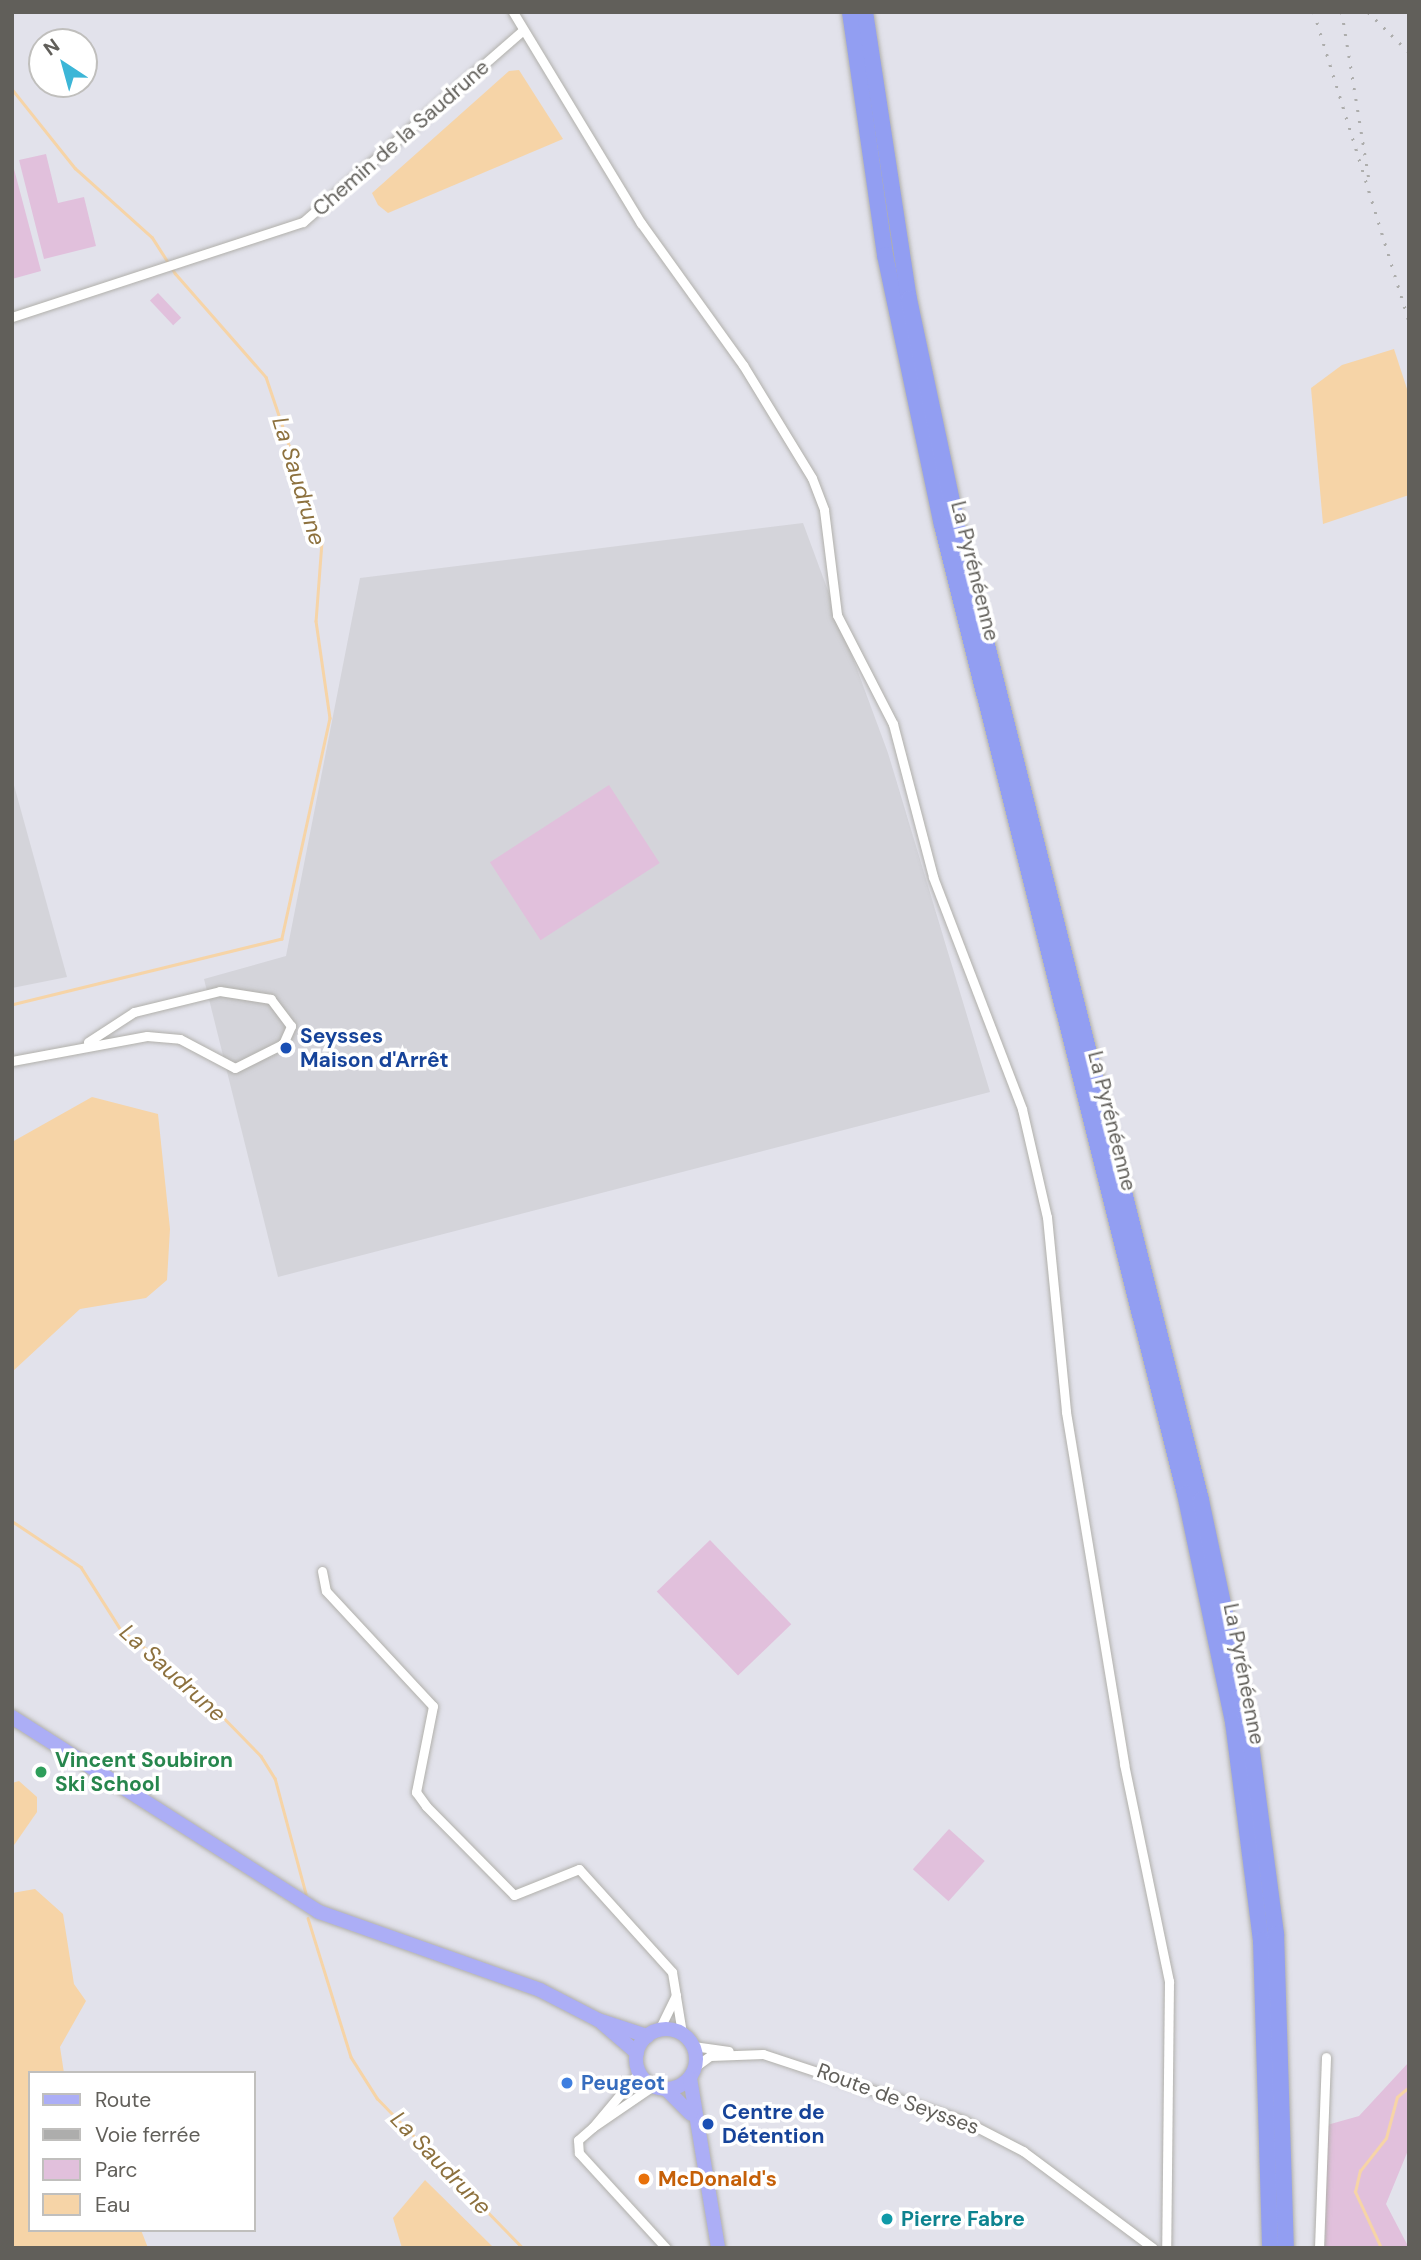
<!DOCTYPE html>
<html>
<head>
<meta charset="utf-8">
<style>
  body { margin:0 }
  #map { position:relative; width:1421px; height:2260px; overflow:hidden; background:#e2e2eb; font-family:"DM Sans",sans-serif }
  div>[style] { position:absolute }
  .industrial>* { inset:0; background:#d4d4da }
  .green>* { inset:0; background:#e1c0dc; transform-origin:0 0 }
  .water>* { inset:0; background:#f6d4a7 }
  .stream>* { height:2.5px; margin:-1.25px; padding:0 1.25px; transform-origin:1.25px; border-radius:1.25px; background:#f6d4a7 }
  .roads { filter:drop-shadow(0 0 2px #b1b0ab) drop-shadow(0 0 2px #b1b0ab) }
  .street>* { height:9px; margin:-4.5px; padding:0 4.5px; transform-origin:4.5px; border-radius:4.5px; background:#fff }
  .primary>* { height:14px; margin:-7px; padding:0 7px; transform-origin:7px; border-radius:7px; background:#acaef6 }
  .primary>.ring { margin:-7px; padding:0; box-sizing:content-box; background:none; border:14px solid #acaef6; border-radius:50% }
  .highway>* { height:16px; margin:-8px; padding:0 8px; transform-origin:8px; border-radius:8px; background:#929ef2 }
  .rail>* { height:2.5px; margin-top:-1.25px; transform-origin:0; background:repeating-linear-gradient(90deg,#adadac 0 2px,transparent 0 11px) }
  .dots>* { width:19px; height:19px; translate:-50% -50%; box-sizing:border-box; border:4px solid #fff; border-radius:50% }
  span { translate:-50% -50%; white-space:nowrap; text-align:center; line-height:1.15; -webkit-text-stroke:7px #fff; paint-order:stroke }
  .street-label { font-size:21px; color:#615f5a }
  .transit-label { font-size:21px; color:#164399; font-weight:700 }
  .left { translate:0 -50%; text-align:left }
  .leisure-label { font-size:21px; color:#27864d; font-weight:700 }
  .shop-label { font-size:21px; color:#366cbe; font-weight:700 }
  .food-label { font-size:21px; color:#c56008; font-weight:700 }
  .culture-label { font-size:21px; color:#0d838f; font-weight:700 }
  .water-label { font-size:23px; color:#8d713e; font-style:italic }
  .frame { position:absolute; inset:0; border:14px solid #615f5a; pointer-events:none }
  .legend { position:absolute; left:28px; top:2071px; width:228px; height:161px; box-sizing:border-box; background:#fff; border:2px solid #c0bfbd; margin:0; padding:9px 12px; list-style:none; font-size:21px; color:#615f5a }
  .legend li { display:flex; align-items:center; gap:14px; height:35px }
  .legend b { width:35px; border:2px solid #c0bfbd }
  .north { position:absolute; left:28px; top:28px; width:70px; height:70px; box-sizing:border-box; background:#fff; border:2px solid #c0bfbd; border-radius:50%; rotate:324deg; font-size:19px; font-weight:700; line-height:28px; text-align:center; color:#615f5a }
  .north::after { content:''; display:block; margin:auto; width:24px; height:32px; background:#3cb6d7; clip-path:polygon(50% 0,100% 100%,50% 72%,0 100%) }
</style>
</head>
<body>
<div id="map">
  <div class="industrial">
    <i style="clip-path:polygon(803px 523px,888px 753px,990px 1092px,278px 1277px,204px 979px,286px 956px,360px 578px)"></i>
    <i style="clip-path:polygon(12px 778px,67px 977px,12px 988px)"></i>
  </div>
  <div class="green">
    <i style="clip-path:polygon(46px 154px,58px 203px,84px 197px,96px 246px,44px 259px,19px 160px)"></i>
    <i style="clip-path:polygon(14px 169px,41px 271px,12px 279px,12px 170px)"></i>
    <i style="left:158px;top:293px;width:34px;height:11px;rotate:47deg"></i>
    <i style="left:609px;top:785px;width:93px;height:142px;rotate:57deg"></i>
    <i style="left:710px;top:1540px;width:117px;height:74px;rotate:46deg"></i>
    <i style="left:949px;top:1829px;width:48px;height:54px;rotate:42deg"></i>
    <i style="clip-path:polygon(1409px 2062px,1409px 2148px,1386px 2204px,1409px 2248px,1325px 2248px,1327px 2125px,1359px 2116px)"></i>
  </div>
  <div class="water">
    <i style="clip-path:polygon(519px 70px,563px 139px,388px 213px,378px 205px,372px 193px,509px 71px)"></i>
    <i style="clip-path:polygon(1394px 349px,1409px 395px,1409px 495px,1323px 524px,1311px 388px,1342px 365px)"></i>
    <i style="clip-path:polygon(92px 1097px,158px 1114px,170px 1229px,167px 1280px,146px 1298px,80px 1309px,12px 1372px,12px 1142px)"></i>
    <i style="clip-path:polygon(19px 1781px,37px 1797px,37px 1812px,12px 1848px,12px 1783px)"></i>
    <i style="clip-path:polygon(35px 1889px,63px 1914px,74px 1984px,86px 2001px,60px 2047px,64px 2073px,30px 2073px,30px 2230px,141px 2230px,148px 2248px,12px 2248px,12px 1893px)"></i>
    <i style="clip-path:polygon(425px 2180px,494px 2248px,402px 2248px,393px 2218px)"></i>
  </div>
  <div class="stream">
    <i style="left:12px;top:89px;width:101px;rotate:51.4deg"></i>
    <i style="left:75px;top:168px;width:103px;rotate:41.9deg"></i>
    <i style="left:152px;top:237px;width:43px;rotate:57.4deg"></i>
    <i style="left:175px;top:273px;width:138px;rotate:48.8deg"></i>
    <i style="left:266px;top:377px;width:174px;rotate:71.3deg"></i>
    <i style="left:322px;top:542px;width:79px;rotate:94.3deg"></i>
    <i style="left:316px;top:621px;width:98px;rotate:81.8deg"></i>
    <i style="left:330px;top:718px;width:226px;rotate:102.3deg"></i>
    <i style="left:282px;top:939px;width:278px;rotate:166.3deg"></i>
    <i style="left:12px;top:1521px;width:83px;rotate:33.7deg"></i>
    <i style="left:81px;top:1567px;width:75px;rotate:57.6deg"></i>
    <i style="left:121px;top:1630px;width:79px;rotate:36.7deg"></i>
    <i style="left:184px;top:1677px;width:110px;rotate:45.7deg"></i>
    <i style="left:261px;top:1756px;width:26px;rotate:58deg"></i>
    <i style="left:275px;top:1778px;width:120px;rotate:75deg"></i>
    <i style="left:308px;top:1918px;width:145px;rotate:72.8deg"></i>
    <i style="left:351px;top:2057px;width:49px;rotate:57.6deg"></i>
    <i style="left:377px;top:2098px;width:209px;rotate:45.8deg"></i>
    <i style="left:1381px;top:2248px;width:62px;rotate:-114.9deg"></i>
    <i style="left:1355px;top:2192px;width:22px;rotate:-77deg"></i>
    <i style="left:1360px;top:2171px;width:42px;rotate:-51.8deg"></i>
    <i style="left:1386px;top:2138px;width:42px;rotate:-75deg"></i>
    <i style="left:1397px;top:2097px;width:16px;rotate:-40deg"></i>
  </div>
  <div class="roads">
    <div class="street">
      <i style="left:513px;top:12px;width:247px;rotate:58.8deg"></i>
      <i style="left:641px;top:223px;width:175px;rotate:54.3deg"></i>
      <i style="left:743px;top:365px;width:132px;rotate:58.6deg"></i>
      <i style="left:812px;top:478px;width:34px;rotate:69deg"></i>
      <i style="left:824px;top:510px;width:106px;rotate:82.9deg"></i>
      <i style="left:837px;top:615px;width:123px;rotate:62.8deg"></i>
      <i style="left:893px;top:724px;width:158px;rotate:75.3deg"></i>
      <i style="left:933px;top:877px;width:248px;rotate:69deg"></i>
      <i style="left:1022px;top:1109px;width:111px;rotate:77deg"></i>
      <i style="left:1047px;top:1217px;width:196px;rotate:84.4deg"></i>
      <i style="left:1066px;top:1412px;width:357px;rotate:80.6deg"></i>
      <i style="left:1124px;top:1764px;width:222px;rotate:78.3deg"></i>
      <i style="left:1169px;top:1981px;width:267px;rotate:90.6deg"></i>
      <i style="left:12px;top:317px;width:306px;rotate:-18.1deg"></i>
      <i style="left:303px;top:222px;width:292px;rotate:-41.1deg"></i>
      <i style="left:12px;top:1061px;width:137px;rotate:-10.5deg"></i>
      <i style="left:147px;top:1036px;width:33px;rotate:5deg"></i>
      <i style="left:180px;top:1039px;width:62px;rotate:27.8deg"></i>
      <i style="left:235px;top:1068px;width:54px;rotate:-26.6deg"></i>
      <i style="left:283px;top:1044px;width:20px;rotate:-66deg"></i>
      <i style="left:291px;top:1026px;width:34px;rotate:-127deg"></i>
      <i style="left:271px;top:999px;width:52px;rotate:-171.1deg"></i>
      <i style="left:220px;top:991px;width:89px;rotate:166.3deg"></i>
      <i style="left:134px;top:1012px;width:55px;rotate:146.9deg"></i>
      <i style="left:322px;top:1571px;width:20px;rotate:79deg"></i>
      <i style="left:326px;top:1591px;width:157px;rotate:47.1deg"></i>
      <i style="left:433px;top:1706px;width:88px;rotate:101.2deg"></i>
      <i style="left:416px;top:1792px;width:17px;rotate:54deg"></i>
      <i style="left:426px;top:1806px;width:125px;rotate:45.3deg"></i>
      <i style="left:514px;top:1895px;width:70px;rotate:-21.8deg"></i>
      <i style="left:579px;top:1869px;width:139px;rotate:47.9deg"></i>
      <i style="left:672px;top:1972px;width:62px;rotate:80.7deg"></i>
      <i style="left:659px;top:2030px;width:39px;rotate:-64deg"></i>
      <i style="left:693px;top:2046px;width:36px;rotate:8deg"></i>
      <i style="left:696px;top:2066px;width:17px;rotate:-36deg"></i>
      <i style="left:710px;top:2056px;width:53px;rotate:-2.2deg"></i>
      <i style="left:763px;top:2054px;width:211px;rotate:18.3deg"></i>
      <i style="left:963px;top:2120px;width:68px;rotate:27.3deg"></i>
      <i style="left:1023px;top:2151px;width:162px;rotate:36.7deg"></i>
      <i style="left:639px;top:2072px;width:72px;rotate:129.9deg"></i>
      <i style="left:593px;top:2127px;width:73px;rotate:-34.3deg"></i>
      <i style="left:593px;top:2127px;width:20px;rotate:139deg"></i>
      <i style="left:578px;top:2140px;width:13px;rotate:86deg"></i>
      <i style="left:579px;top:2153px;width:129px;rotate:47.5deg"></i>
      <i style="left:1319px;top:2248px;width:191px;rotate:-87.9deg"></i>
    </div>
    <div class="primary">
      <i style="left:12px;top:1717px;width:364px;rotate:32.4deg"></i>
      <i style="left:319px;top:1912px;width:234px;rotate:19.4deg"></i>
      <i style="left:540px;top:1990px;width:65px;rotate:27.3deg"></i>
      <i style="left:598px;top:2020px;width:52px;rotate:18.1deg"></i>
      <i style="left:602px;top:2023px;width:46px;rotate:40.6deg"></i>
      <i class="ring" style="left:636px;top:2029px;width:46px;height:46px"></i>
      <i style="left:690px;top:2078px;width:172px;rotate:80.6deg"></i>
      <i style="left:666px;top:2089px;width:35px;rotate:45deg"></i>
    </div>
    <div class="highway">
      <i style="left:850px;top:12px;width:246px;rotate:81.8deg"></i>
      <i style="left:885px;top:255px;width:276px;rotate:78.1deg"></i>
      <i style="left:942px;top:525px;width:999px;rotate:75.92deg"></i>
      <i style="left:1185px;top:1494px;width:233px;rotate:78.1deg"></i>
      <i style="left:1233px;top:1722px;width:220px;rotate:82.7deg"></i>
      <i style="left:1261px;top:1940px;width:308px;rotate:88.3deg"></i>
      <i style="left:865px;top:12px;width:290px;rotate:81.3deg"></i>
      <i style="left:909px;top:299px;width:227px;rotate:78deg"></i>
      <i style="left:956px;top:521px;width:1009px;rotate:75.95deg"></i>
      <i style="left:1201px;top:1500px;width:226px;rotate:78deg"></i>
      <i style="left:1248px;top:1721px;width:215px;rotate:82.5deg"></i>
      <i style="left:1276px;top:1934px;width:314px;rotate:88.2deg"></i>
    </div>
  </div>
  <div class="rail">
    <i style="left:1314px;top:12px;width:323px;rotate:72.9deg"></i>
    <i style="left:1342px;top:12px;width:168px;rotate:80.8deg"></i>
    <i style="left:1368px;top:12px;width:57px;rotate:44.3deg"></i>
  </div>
  <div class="dots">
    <i style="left:286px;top:1048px;background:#1a4fb4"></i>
    <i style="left:41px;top:1772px;background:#2e9e5b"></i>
    <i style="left:567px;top:2083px;background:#3f7fe0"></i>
    <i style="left:708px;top:2124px;background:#1a4fb4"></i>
    <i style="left:644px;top:2179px;background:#e8710a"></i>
    <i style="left:887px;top:2219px;background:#0f9aa8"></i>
  </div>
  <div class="street-label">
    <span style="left:401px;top:138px;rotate:-41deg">Chemin de la Saudrune</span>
    <span style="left:975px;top:571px;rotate:76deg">La Pyrénéenne</span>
    <span style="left:1112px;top:1121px;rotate:76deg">La Pyrénéenne</span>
    <span style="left:1244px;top:1674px;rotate:79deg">La Pyrénéenne</span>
    <span style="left:898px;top:2099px;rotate:20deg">Route de Seysses</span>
  </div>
  <div class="transit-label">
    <span class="left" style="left:300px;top:1048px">Seysses<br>Maison d'Arrêt</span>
    <span class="left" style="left:722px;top:2124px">Centre de<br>Détention</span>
  </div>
  <div class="leisure-label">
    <span class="left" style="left:55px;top:1772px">Vincent Soubiron<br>Ski School</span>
  </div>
  <div class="shop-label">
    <span class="left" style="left:581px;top:2083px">Peugeot</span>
  </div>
  <div class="food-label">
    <span class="left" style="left:658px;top:2179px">McDonald's</span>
  </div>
  <div class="culture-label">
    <span class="left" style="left:901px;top:2219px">Pierre Fabre</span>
  </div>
  <div class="water-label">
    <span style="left:299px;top:481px;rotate:73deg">La Saudrune</span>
    <span style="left:173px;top:1673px;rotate:42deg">La Saudrune</span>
    <span style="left:441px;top:2163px;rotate:46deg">La Saudrune</span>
  </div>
  <div class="frame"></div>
  <ul class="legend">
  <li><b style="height:9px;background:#acaef6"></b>Route</li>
  <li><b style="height:9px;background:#adadac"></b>Voie ferrée</li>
  <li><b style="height:19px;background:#e1c0dc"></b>Parc</li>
  <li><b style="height:19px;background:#f6d4a7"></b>Eau</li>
  </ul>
  <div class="north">N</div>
</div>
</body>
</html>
